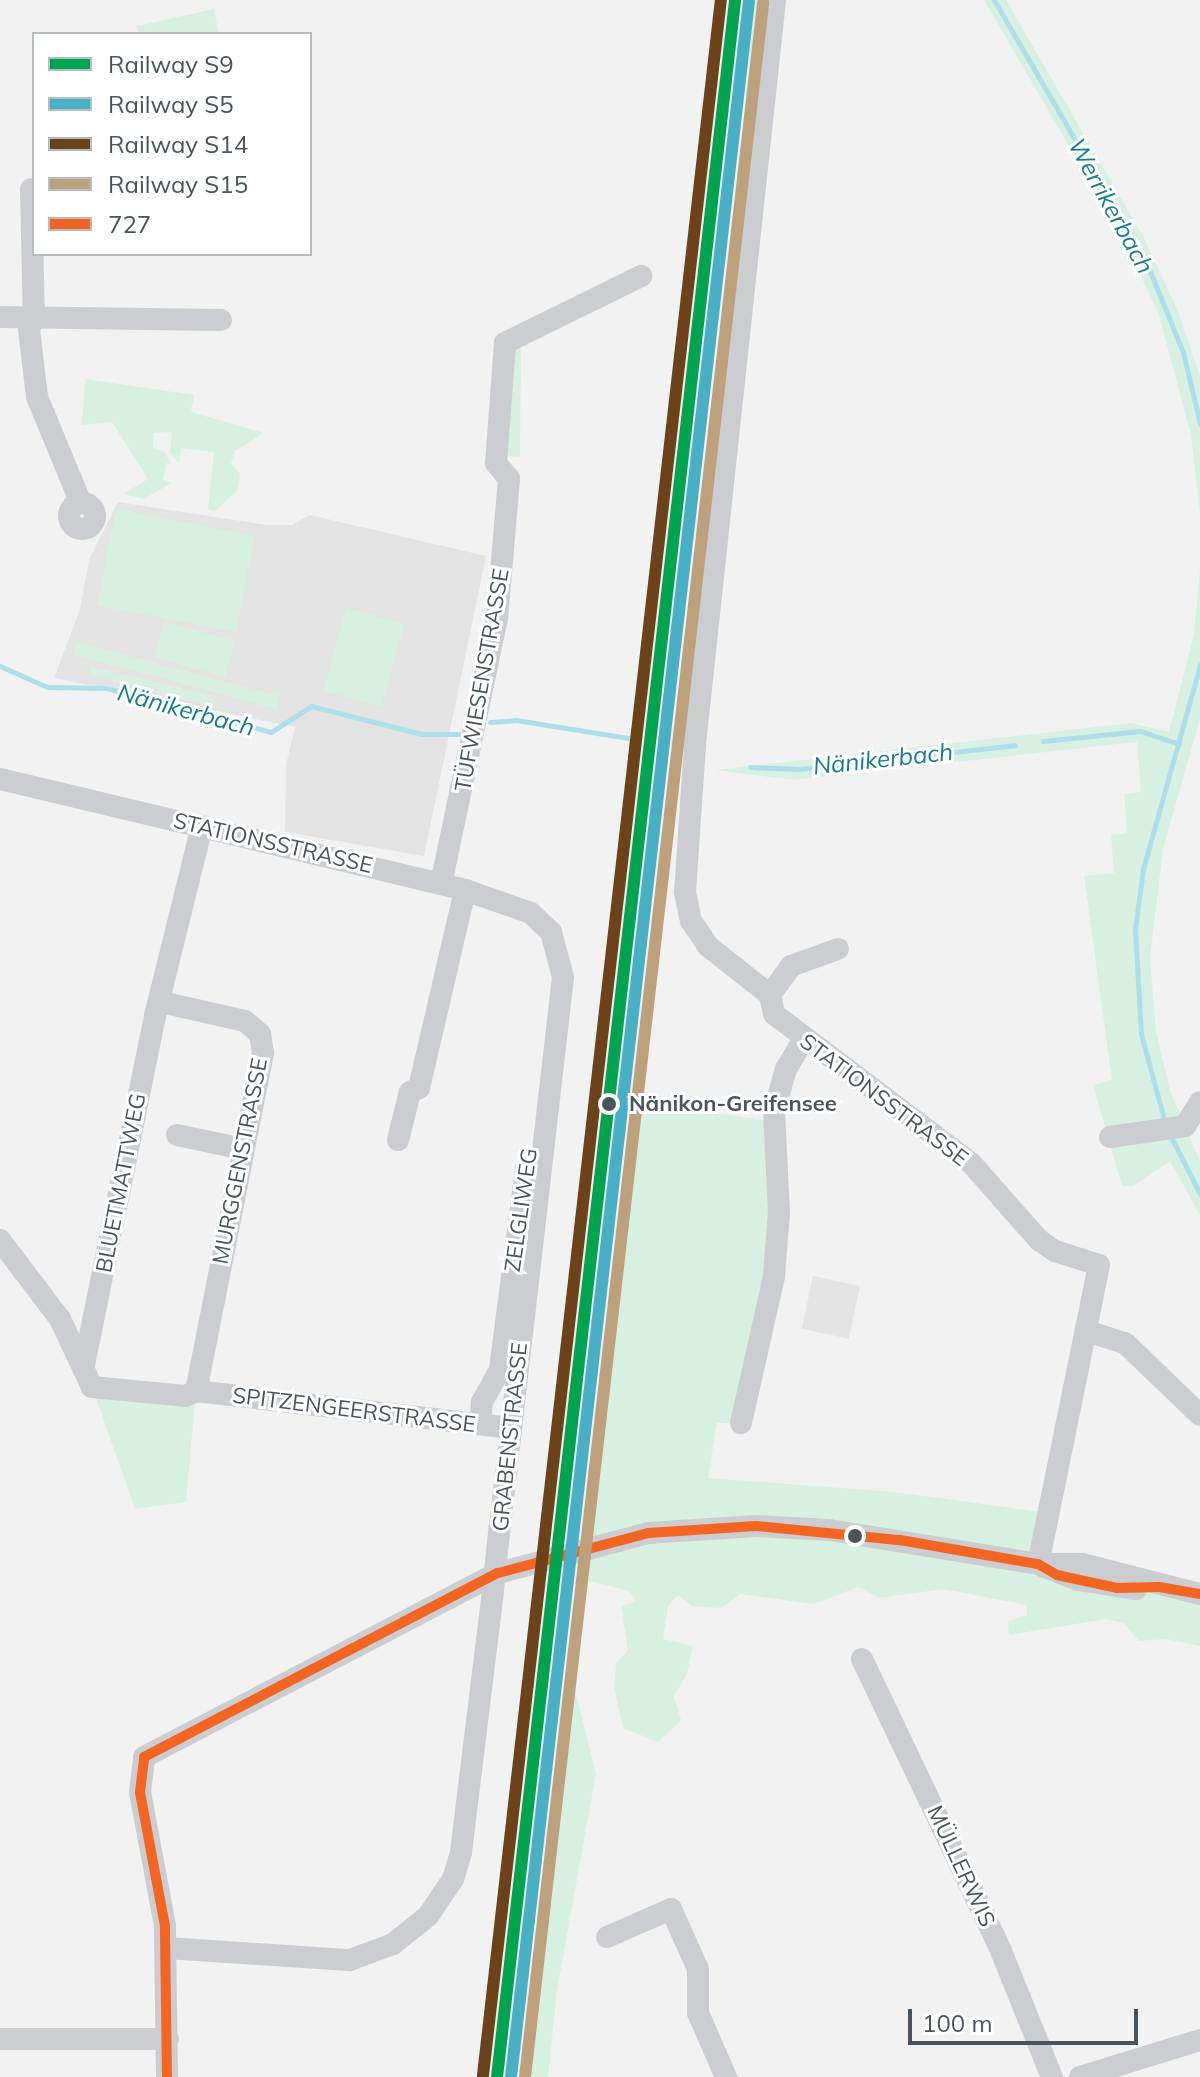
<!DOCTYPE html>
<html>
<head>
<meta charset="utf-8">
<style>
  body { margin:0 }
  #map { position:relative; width:1200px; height:2077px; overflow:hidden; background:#f2f2f2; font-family:Mulish,sans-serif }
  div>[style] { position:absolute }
  .education>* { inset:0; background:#e4e3e3; transform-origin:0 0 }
  .green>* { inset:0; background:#d8f0e1; transform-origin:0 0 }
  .stream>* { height:5px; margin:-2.5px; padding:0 2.5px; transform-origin:2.5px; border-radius:2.5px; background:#afdeeb }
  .minor>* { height:22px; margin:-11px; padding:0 11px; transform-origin:11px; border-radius:11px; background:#cbcdd0 }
  .minor>.ring { margin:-11px; padding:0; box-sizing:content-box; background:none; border:22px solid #cbcdd0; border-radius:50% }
  .minor-bridge>* { height:22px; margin:-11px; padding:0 11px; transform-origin:11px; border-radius:11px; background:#cbcdd0 }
  .bus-1>* { height:10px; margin:-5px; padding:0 5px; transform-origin:5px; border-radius:5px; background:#f26522 }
  .rail-1>* { height:12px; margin:-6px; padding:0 6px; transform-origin:6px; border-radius:6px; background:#00a34f }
  .rail-2>* { height:12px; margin:-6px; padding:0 6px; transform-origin:6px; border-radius:6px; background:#48afc5 }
  .rail-3>* { height:12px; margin:-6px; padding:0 6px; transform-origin:6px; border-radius:6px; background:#6c421b }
  .rail-4>* { height:12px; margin:-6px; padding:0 6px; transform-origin:6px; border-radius:6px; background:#bda07c }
  .dots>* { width:22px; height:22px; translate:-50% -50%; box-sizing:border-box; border:4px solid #fff; border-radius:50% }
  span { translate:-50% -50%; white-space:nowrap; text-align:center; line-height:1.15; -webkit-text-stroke:6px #fff; paint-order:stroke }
  .street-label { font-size:22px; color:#49545d }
  .stop-label { font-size:22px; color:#49545d; font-weight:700 }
  .left { translate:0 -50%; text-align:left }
  .water-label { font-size:24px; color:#147b97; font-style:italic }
  .legend { position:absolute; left:32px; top:32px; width:280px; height:224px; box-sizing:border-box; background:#fff; border:2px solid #b6bbbe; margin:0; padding:10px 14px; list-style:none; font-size:24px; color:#49545d }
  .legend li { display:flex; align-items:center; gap:16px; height:40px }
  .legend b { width:40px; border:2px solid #b6bbbe }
  .scale { position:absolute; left:908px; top:2009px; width:230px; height:36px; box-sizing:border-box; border:4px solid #49545d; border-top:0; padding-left:10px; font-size:24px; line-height:28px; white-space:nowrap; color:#49545d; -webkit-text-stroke:6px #fff; paint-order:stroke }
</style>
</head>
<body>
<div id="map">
  <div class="education">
    <i style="clip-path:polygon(118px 502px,267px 525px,292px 525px,310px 515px,486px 556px,424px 856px,285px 832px,286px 765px,295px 727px,54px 678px,80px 609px,89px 560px)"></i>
    <i style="left:813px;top:1276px;width:48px;height:54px;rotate:12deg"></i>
  </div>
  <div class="green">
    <i style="clip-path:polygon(755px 0,767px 0,728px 283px)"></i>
    <i style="clip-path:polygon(984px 0,1006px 0,1143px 236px,1178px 311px,1200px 376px,1200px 513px,1191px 435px,1159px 315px,1127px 246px)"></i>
    <i style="clip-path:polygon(214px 9px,219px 34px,139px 34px,137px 26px)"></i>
    <i style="clip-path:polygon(521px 335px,520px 457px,496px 455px,505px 343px)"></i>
    <i style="clip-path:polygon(85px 379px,194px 395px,191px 412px,264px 433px,235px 451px,231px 463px,240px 474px,238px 490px,215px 511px,208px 509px,214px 452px,181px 448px,179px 463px,170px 453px,172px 432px,154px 433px,153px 448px,165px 452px,172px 465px,166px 463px,163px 480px,171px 483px,144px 499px,123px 494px,148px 479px,112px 422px,82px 425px)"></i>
    <i style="left:116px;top:509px;width:141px;height:98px;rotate:11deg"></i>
    <i style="clip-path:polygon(1200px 568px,1200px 719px,1163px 849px,1150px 958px,1156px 1032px,1171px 1093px,1200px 1161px,1200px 1215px,1170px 1161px,1133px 1186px,1122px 1186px,1093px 1085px,1112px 1080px,1084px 876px,1114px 873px,1111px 835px,1127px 833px,1124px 794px,1141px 792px,1137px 742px,793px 780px,716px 770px,1131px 723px,1169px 732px,1194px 634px)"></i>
    <i style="left:346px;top:608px;width:60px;height:86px;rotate:15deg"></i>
    <i style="left:164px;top:622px;width:73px;height:37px;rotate:15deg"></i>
    <i style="left:77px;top:642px;width:210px;height:13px;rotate:15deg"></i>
    <i style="clip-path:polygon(91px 667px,216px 696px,213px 707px,89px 674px)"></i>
    <i style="clip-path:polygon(637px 1103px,774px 1121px,779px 1213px,741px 1423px,717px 1423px,708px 1478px,895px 1492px,1049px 1513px,1038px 1564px,1200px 1596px,1200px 1646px,1165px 1639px,1139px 1641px,1124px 1623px,1106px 1619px,1009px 1635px,1008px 1621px,1027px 1615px,1027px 1605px,944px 1589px,879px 1598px,858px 1587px,814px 1604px,741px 1594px,721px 1608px,692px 1606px,678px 1595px,668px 1606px,663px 1639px,693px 1646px,687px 1674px,674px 1696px,681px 1720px,658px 1742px,623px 1728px,614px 1688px,616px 1664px,628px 1650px,621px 1607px,636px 1601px,629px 1591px,581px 1579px)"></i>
    <i style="clip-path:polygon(92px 1387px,196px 1391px,186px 1502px,135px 1509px)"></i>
    <i style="clip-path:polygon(571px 1674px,596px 1774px,557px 1990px,548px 2077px,526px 2077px)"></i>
  </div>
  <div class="stream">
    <i style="left:994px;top:0;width:305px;rotate:59.9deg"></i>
    <i style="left:1147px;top:264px;width:95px;rotate:67.8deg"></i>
    <i style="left:1183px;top:352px;width:74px;rotate:76.7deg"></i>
    <i style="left:0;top:666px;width:51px;rotate:24.1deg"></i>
    <i style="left:47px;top:687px;width:59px;rotate:1deg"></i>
    <i style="left:106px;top:688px;width:171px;rotate:14.9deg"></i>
    <i style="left:271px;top:732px;width:48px;rotate:-33deg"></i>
    <i style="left:311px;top:706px;width:114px;rotate:14.2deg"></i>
    <i style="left:422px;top:734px;width:39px"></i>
    <i style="left:490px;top:722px;width:26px;rotate:-4deg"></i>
    <i style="left:516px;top:720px;width:120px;rotate:9.1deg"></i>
    <i style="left:1043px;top:741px;width:98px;rotate:-5.9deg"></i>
    <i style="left:1140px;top:731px;width:41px;rotate:18.4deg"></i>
    <i style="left:750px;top:767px;width:49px;rotate:2.3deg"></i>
    <i style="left:799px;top:769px;width:217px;rotate:-6.3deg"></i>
    <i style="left:1165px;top:1123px;width:92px;rotate:-105.1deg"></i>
    <i style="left:1141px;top:1034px;width:105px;rotate:-93.3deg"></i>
    <i style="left:1135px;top:929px;width:61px;rotate:-82.4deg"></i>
    <i style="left:1143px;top:869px;width:212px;rotate:-74.4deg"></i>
    <i style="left:1169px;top:1133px;width:68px;rotate:63.1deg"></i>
  </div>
  <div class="minor">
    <i style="left:31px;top:189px;width:132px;rotate:88.7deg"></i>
    <i style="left:0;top:317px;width:221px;rotate:0.8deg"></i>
    <i style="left:28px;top:321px;width:77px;rotate:83.2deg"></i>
    <i style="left:37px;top:397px;width:115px;rotate:67.5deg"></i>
    <i class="ring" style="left:69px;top:503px;width:4px;height:4px"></i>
    <i style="left:0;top:779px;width:478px;rotate:13.4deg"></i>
    <i style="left:465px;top:890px;width:70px;rotate:19.2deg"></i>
    <i style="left:531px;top:913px;width:28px;rotate:44deg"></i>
    <i style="left:551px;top:932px;width:47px;rotate:75.1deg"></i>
    <i style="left:563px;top:977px;width:569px;rotate:96.56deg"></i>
    <i style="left:441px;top:884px;width:271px;rotate:-78.1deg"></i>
    <i style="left:497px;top:619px;width:141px;rotate:-85.1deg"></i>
    <i style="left:509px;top:479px;width:21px;rotate:-129deg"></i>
    <i style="left:496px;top:463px;width:120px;rotate:-85.7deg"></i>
    <i style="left:505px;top:343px;width:152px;rotate:-26.2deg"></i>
    <i style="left:838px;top:949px;width:50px;rotate:160.1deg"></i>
    <i style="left:791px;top:966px;width:36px;rotate:126deg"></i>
    <i style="left:770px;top:995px;width:19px;rotate:78deg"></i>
    <i style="left:774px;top:1014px;width:247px;rotate:37.1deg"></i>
    <i style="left:971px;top:1163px;width:103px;rotate:48.6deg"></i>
    <i style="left:1039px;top:1240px;width:19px;rotate:35deg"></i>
    <i style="left:1055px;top:1251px;width:46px;rotate:17.7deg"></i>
    <i style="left:1099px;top:1265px;width:305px;rotate:101.5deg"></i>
    <i style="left:770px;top:995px;width:79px;rotate:-141.7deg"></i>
    <i style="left:708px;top:946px;width:30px;rotate:-124deg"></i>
    <i style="left:691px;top:921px;width:30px;rotate:-102deg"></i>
    <i style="left:685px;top:892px;width:148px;rotate:-86.1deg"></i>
    <i style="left:695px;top:744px;width:748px;rotate:-83.86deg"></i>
    <i style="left:161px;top:1002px;width:86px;rotate:12.7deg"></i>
    <i style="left:245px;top:1021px;width:20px;rotate:41deg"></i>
    <i style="left:260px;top:1034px;width:19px;rotate:81deg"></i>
    <i style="left:263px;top:1053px;width:345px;rotate:101.2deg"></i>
    <i style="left:177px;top:1135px;width:68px;rotate:11.8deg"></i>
    <i style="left:1110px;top:1137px;width:76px;rotate:-8.3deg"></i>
    <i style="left:1185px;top:1126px;width:28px;rotate:-58deg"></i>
    <i style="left:398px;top:1140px;width:49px;rotate:-76deg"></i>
    <i style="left:410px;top:1092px;width:10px;rotate:-24deg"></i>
    <i style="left:419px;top:1088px;width:203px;rotate:-76.9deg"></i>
    <i style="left:0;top:1240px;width:99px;rotate:52.8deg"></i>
    <i style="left:60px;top:1319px;width:75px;rotate:64.8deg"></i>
    <i style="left:92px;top:1387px;width:93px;rotate:5.5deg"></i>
    <i style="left:185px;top:1396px;width:12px;rotate:-24deg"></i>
    <i style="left:196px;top:1391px;width:317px;rotate:6.7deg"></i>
    <i style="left:1087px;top:1331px;width:40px;rotate:18deg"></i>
    <i style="left:1125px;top:1343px;width:104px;rotate:43.8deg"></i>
    <i style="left:84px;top:1365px;width:356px;rotate:-78.5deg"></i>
    <i style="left:155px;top:1016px;width:196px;rotate:-76.1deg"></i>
    <i style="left:741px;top:1423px;width:151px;rotate:-77.3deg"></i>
    <i style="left:774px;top:1276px;width:63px;rotate:-85.5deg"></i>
    <i style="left:779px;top:1213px;width:102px;rotate:-92.8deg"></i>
    <i style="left:774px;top:1111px;width:44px;rotate:-74.1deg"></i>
    <i style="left:786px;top:1069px;width:35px;rotate:-59deg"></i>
    <i style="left:480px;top:1424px;width:22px;rotate:-85deg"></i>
    <i style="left:482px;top:1402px;width:38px;rotate:-61deg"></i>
    <i style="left:500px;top:1369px;width:203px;rotate:-82.6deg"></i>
    <i style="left:1042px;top:1566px;width:39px;rotate:21deg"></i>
    <i style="left:1078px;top:1580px;width:59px;rotate:8.8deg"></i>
    <i style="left:862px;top:1659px;width:323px;rotate:64.5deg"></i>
    <i style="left:1001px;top:1951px;width:136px;rotate:68deg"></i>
    <i style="left:607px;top:1937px;width:70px;rotate:-23.6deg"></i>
    <i style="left:671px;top:1909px;width:66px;rotate:65.8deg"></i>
    <i style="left:698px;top:1969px;width:44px;rotate:90deg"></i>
    <i style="left:698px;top:2013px;width:70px;rotate:66.4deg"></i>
    <i style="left:167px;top:1948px;width:183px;rotate:3.8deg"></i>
    <i style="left:350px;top:1960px;width:46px;rotate:-20.4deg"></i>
    <i style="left:393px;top:1944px;width:45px;rotate:-38.7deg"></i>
    <i style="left:428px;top:1916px;width:45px;rotate:-56deg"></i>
    <i style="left:453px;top:1879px;width:28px;rotate:-73deg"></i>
    <i style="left:461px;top:1852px;width:254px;rotate:-83deg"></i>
    <i style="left:0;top:2039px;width:168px"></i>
    <i style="left:167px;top:2077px;width:151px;rotate:-90.8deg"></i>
    <i style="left:165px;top:1926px;width:136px;rotate:-100.6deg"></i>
    <i style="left:140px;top:1792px;width:35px;rotate:-83deg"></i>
    <i style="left:144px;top:1757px;width:399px;rotate:-27.5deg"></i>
    <i style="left:498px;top:1573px;width:155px;rotate:-14.9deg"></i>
    <i style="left:648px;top:1533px;width:108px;rotate:-3.7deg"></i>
    <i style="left:756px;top:1526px;width:73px;rotate:3.1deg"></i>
    <i style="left:829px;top:1530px;width:212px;rotate:9.2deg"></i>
    <i style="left:1038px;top:1564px;width:44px"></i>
    <i style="left:1082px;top:1564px;width:122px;rotate:14.3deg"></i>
    <i style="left:1080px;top:2077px;width:126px;rotate:-17.1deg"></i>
  </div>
  <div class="minor-bridge">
    <i style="left:492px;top:1600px;width:58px;rotate:-84.1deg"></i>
  </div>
  <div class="bus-1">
    <i style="left:167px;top:2077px;width:151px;rotate:-90.8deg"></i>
    <i style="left:165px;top:1926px;width:136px;rotate:-100.6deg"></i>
    <i style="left:140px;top:1792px;width:35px;rotate:-83deg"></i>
    <i style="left:144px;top:1757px;width:399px;rotate:-27.5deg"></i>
    <i style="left:498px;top:1573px;width:155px;rotate:-14.9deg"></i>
    <i style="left:648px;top:1533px;width:108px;rotate:-3.7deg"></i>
    <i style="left:756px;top:1526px;width:145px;rotate:5.6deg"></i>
    <i style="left:900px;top:1540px;width:140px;rotate:9.9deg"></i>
    <i style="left:1038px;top:1564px;width:22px;rotate:30deg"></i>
    <i style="left:1057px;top:1575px;width:61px;rotate:12.2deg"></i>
    <i style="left:1117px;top:1588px;width:42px;rotate:-1.4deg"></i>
    <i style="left:1159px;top:1587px;width:42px;rotate:9.7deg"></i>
  </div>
  <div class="rail-1">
    <i style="left:497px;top:2077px;width:2091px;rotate:-83.46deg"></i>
  </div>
  <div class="rail-2">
    <i style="left:511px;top:2077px;width:2089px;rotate:-83.46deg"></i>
  </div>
  <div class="rail-3">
    <i style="left:483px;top:2075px;width:2089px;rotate:-83.46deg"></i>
  </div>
  <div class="rail-4">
    <i style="left:525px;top:2077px;width:2088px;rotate:-83.45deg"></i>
  </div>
  <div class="dots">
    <i style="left:609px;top:1104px;background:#49545d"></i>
    <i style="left:855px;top:1536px;background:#49545d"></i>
  </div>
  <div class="street-label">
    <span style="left:482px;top:680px;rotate:-80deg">TÜFWIESENSTRASSE</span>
    <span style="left:273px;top:843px;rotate:13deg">STATIONSSTRASSE</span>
    <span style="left:884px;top:1100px;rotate:37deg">STATIONSSTRASSE</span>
    <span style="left:240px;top:1161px;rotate:-79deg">MURGGENSTRASSE</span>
    <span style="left:121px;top:1183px;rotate:-79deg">BLUETMATTWEG</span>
    <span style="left:521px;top:1210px;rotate:-82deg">ZELGLIWEG</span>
    <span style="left:354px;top:1410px;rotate:7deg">SPITZENGEERSTRASSE</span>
    <span style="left:510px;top:1437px;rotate:-84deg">GRABENSTRASSE</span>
    <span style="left:961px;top:1866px;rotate:65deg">MÜLLERWIS</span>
  </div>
  <div class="stop-label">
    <span class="left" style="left:629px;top:1104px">Nänikon-Greifensee</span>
  </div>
  <div class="water-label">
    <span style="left:1111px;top:206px;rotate:61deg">Werrikerbach</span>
    <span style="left:186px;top:710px;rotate:15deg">Nänikerbach</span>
    <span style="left:883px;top:759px;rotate:-6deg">Nänikerbach</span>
  </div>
  <ul class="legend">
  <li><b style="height:10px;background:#00a34f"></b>Railway S9</li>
  <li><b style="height:10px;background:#48afc5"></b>Railway S5</li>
  <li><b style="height:10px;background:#6c421b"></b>Railway S14</li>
  <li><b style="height:10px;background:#bda07c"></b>Railway S15</li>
  <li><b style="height:10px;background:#f26522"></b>727</li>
  </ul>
  <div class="scale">100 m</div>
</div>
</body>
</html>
